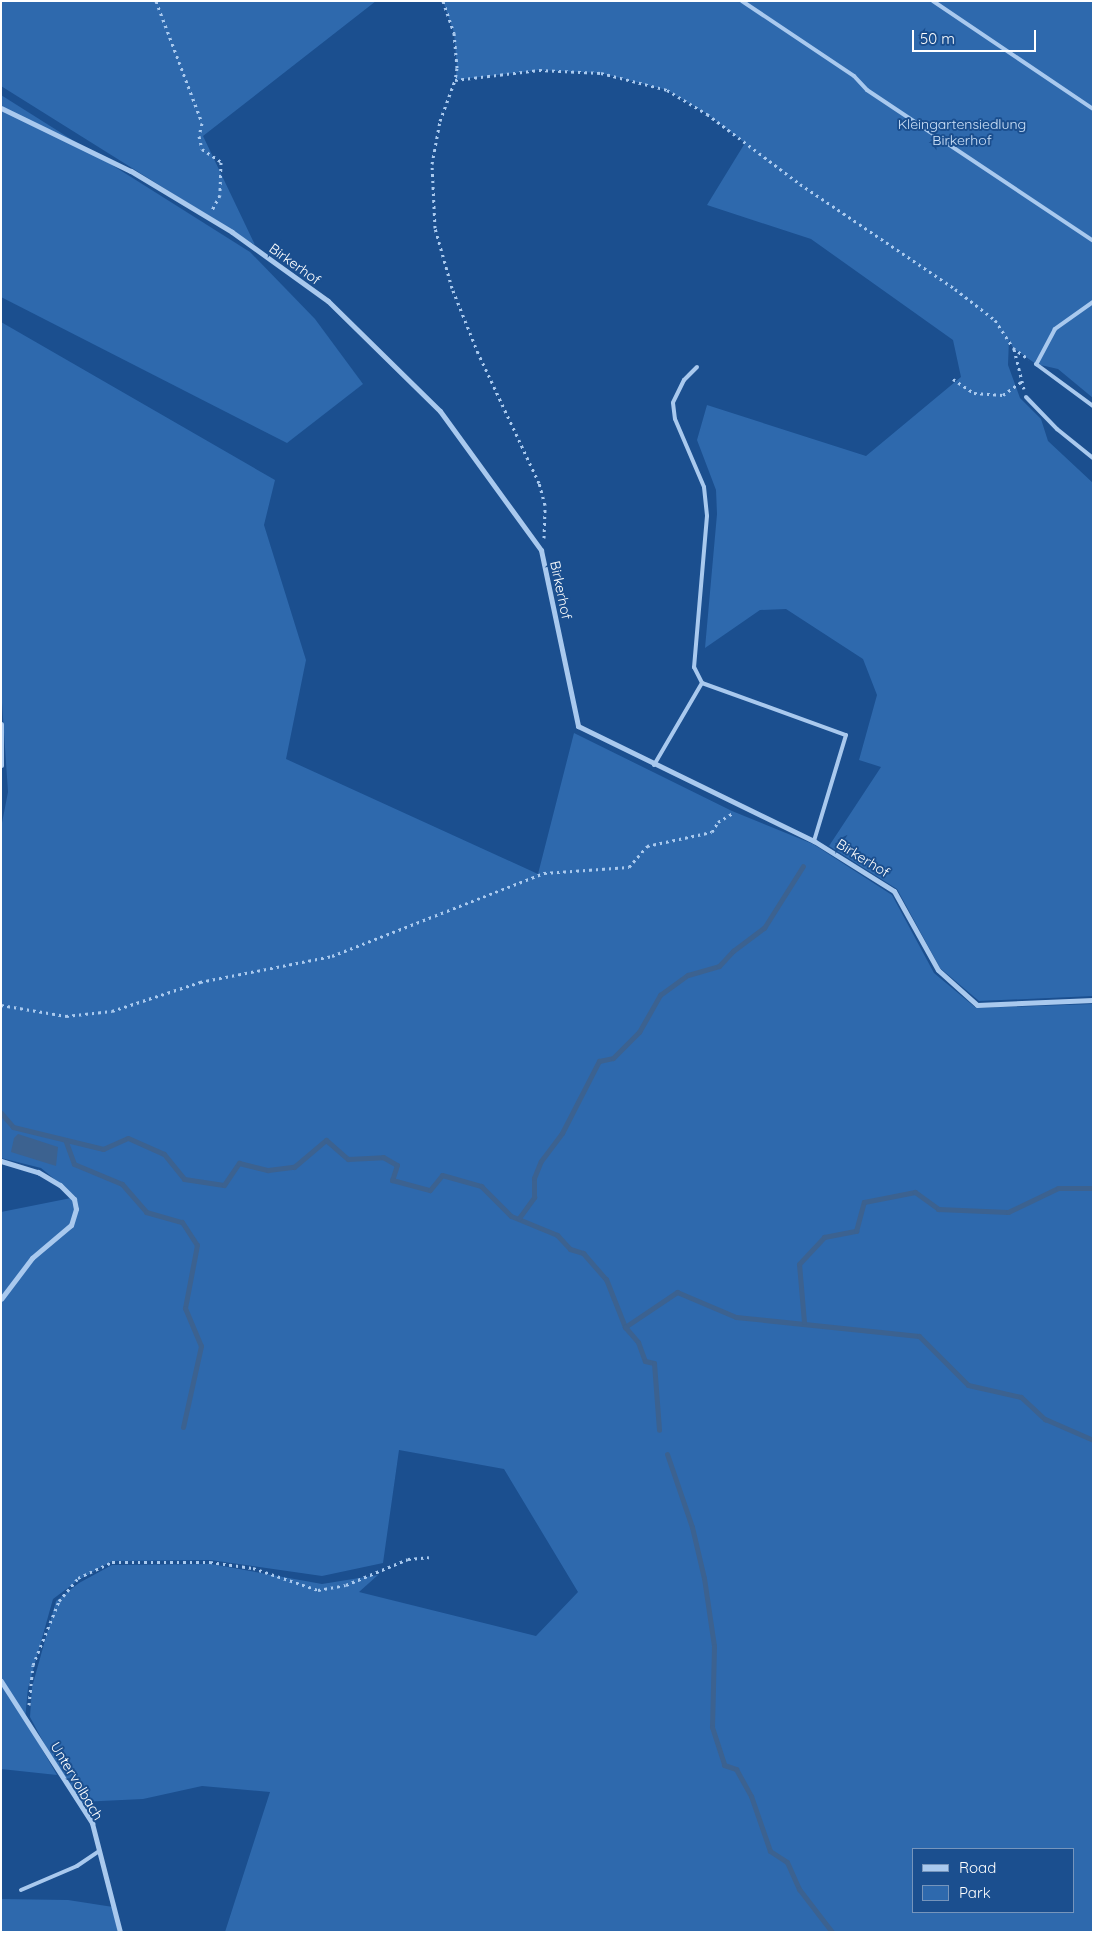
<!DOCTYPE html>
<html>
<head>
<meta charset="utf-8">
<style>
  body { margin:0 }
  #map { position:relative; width:1094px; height:1933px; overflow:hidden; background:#1b4f8f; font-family:Quicksand,sans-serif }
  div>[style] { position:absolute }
  .green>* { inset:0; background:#2e69ad }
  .water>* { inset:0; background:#3c6290 }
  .stream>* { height:5px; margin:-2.5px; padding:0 2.5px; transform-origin:2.5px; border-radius:2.5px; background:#3c6290 }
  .path>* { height:3px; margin-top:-1.5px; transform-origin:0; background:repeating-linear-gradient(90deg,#a9c9ee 0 2.5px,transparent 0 6.5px) }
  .lane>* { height:4px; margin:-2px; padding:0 2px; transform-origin:2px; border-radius:2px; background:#a9c9ee }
  .street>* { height:5px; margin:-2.5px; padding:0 2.5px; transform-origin:2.5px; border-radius:2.5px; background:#a9c9ee }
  span { translate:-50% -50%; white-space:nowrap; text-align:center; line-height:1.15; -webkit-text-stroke:4px #1b4f8f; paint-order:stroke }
  .park-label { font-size:14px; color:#cfe3fa }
  .street-label { font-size:14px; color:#fff }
  .frame { position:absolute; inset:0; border:2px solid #fff; pointer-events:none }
  .legend { position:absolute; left:912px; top:1848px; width:162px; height:65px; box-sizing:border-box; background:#1b4f8f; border:1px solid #7695bc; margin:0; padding:6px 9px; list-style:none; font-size:15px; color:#fff }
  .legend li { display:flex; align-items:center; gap:10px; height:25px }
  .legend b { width:25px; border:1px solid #7695bc }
  .scale { position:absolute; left:912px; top:30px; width:124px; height:22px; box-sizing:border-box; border:2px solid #fff; border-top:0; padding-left:6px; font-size:15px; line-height:18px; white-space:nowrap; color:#fff; -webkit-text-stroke:4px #1b4f8f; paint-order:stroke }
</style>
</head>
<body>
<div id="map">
  <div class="green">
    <i style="clip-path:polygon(1px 1px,376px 1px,203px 136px,255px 245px,1px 86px)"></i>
    <i style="clip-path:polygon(443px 1px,1093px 1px,1093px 398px,1058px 369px,1036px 364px,1013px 348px,1009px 339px,1008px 365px,1020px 398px,1041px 419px,1048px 441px,1093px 483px,1093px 996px,979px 1001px,940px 968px,897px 889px,829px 846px,881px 767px,859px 760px,877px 695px,863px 659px,786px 609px,760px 610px,705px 648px,717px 514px,716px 490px,697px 440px,707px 405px,866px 456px,961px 377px,953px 340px,811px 239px,707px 205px,745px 143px,707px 114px,667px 90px,601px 73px,539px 70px,455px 80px,457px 68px,454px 33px)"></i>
    <i style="clip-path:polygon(1px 95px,250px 252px,315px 319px,363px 384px,287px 443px,1px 297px)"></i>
    <i style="clip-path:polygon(evenodd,1px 322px,275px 480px,264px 525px,306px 660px,286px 759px,538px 874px,574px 733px,732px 811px,813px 844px,892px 895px,934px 973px,976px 1008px,1093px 1004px,1093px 1932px,225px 1932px,270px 1792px,202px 1786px,143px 1799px,80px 1802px,60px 1773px,30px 1717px,32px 1687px,56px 1601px,79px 1583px,112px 1565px,211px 1564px,322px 1584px,378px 1575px,359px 1592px,536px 1636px,578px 1592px,504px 1469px,399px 1450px,383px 1563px,322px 1576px,210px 1560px,112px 1561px,77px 1581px,53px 1599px,28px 1688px,25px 1720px,57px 1775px,1px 1769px,1px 1212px,76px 1197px,41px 1168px,1px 1158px,1px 828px,8px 792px,1px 688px,1px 322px,913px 1849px,1073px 1849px,1073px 1912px,913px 1912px,913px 1849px)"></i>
    <i style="clip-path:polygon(1px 1899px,68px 1900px,113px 1907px,118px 1932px,1px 1932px)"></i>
  </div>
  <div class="water">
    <i style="clip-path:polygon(18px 1134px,58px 1147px,56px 1166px,11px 1152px,14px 1138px)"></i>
  </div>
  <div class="stream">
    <i style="left:1px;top:1113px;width:18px;rotate:49deg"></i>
    <i style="left:13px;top:1127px;width:93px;rotate:13.7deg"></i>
    <i style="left:103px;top:1149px;width:27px;rotate:-24deg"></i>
    <i style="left:128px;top:1138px;width:39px;rotate:24deg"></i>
    <i style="left:164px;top:1154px;width:32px;rotate:51deg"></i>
    <i style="left:184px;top:1179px;width:40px;rotate:8.5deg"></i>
    <i style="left:224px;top:1185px;width:27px;rotate:-56deg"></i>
    <i style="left:239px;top:1163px;width:30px;rotate:14deg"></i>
    <i style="left:268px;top:1170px;width:26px;rotate:-7deg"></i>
    <i style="left:294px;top:1167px;width:42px;rotate:-40.2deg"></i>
    <i style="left:326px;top:1140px;width:29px;rotate:41deg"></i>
    <i style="left:348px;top:1159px;width:35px;rotate:-3deg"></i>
    <i style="left:383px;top:1157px;width:16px;rotate:30deg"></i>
    <i style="left:397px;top:1165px;width:16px;rotate:108deg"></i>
    <i style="left:392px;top:1180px;width:39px;rotate:15deg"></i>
    <i style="left:430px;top:1190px;width:19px;rotate:-51deg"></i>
    <i style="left:442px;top:1175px;width:41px;rotate:15.8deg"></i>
    <i style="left:481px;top:1186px;width:42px;rotate:45deg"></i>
    <i style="left:511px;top:1216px;width:50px;rotate:22.4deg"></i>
    <i style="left:557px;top:1235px;width:19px;rotate:47deg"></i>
    <i style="left:570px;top:1249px;width:14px;rotate:17deg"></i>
    <i style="left:583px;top:1253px;width:35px;rotate:49deg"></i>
    <i style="left:606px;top:1279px;width:52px;rotate:68.4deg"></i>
    <i style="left:625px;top:1327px;width:63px;rotate:-33.9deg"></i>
    <i style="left:677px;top:1292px;width:64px;rotate:23deg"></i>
    <i style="left:736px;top:1317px;width:184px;rotate:5.9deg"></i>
    <i style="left:919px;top:1336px;width:69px;rotate:45deg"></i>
    <i style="left:968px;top:1385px;width:54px;rotate:12.8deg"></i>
    <i style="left:1021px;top:1397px;width:33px;rotate:43deg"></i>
    <i style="left:1045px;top:1419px;width:52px;rotate:23.6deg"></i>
    <i style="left:66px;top:1142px;width:23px;rotate:70deg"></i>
    <i style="left:74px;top:1164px;width:52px;rotate:22.6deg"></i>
    <i style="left:122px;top:1184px;width:37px;rotate:49deg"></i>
    <i style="left:146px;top:1212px;width:37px;rotate:16deg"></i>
    <i style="left:182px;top:1222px;width:27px;rotate:57deg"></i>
    <i style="left:197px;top:1245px;width:64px;rotate:100.8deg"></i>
    <i style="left:185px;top:1308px;width:41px;rotate:67.2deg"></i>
    <i style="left:201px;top:1346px;width:83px;rotate:102.5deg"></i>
    <i style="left:519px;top:1218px;width:26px;rotate:-54deg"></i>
    <i style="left:534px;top:1197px;width:19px;rotate:-90deg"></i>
    <i style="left:534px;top:1178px;width:18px;rotate:-68deg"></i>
    <i style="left:541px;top:1161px;width:35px;rotate:-53deg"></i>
    <i style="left:562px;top:1133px;width:81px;rotate:-62.8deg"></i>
    <i style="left:599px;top:1061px;width:14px;rotate:-12deg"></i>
    <i style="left:613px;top:1058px;width:37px;rotate:-45deg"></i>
    <i style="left:639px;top:1032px;width:43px;rotate:-60.4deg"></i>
    <i style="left:660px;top:995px;width:34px;rotate:-36deg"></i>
    <i style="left:688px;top:975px;width:32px;rotate:-16deg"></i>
    <i style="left:719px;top:966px;width:21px;rotate:-47deg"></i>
    <i style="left:733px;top:951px;width:39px;rotate:-37deg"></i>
    <i style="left:764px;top:928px;width:73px;rotate:-57.8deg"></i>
    <i style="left:804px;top:1322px;width:58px;rotate:-94.9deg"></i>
    <i style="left:799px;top:1264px;width:37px;rotate:-47deg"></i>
    <i style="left:824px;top:1237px;width:33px;rotate:-11deg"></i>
    <i style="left:856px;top:1231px;width:30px;rotate:-75deg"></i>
    <i style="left:864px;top:1202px;width:52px;rotate:-11.1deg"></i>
    <i style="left:915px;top:1192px;width:29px;rotate:36deg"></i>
    <i style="left:938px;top:1209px;width:70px;rotate:2.5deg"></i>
    <i style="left:1008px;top:1212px;width:55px;rotate:-25.6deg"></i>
    <i style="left:1058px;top:1188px;width:35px"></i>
    <i style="left:625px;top:1327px;width:20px;rotate:49deg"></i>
    <i style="left:638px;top:1342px;width:20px;rotate:70deg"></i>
    <i style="left:645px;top:1361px;width:9px;rotate:13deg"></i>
    <i style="left:654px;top:1363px;width:67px;rotate:85.7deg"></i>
    <i style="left:667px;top:1454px;width:77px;rotate:71.1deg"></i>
    <i style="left:692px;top:1527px;width:52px;rotate:76.8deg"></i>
    <i style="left:704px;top:1578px;width:69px;rotate:81.6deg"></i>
    <i style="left:714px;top:1646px;width:81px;rotate:91.4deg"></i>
    <i style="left:712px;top:1727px;width:40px;rotate:72deg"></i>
    <i style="left:724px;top:1765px;width:13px;rotate:18deg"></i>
    <i style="left:736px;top:1769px;width:31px;rotate:61deg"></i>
    <i style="left:751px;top:1796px;width:58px;rotate:70.9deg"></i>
    <i style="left:770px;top:1851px;width:20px;rotate:33deg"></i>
    <i style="left:787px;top:1862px;width:30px;rotate:66deg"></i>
    <i style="left:799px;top:1889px;width:54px;rotate:52.5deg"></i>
  </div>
  <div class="path">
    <i style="left:156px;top:1px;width:130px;rotate:69.3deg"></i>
    <i style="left:202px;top:123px;width:13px;rotate:103deg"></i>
    <i style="left:199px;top:136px;width:13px;rotate:77deg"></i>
    <i style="left:202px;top:149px;width:23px;rotate:34deg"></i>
    <i style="left:221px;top:162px;width:33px;rotate:92deg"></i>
    <i style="left:220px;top:195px;width:17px;rotate:118deg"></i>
    <i style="left:443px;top:1px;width:34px;rotate:71deg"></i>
    <i style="left:454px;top:33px;width:35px;rotate:85deg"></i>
    <i style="left:457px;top:68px;width:12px;rotate:99deg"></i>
    <i style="left:1014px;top:349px;width:41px;rotate:76deg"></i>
    <i style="left:953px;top:379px;width:25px;rotate:34deg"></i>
    <i style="left:974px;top:393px;width:29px;rotate:4deg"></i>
    <i style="left:1003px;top:395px;width:24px;rotate:-36deg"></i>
    <i style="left:544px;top:538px;width:33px;rotate:-88deg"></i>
    <i style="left:545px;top:505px;width:23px;rotate:-105deg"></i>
    <i style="left:539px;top:483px;width:144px;rotate:-115.1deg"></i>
    <i style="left:478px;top:353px;width:70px;rotate:-111.8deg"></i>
    <i style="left:452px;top:288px;width:62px;rotate:-105.8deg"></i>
    <i style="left:435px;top:228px;width:64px;rotate:-92.7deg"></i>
    <i style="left:432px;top:164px;width:44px;rotate:-79.5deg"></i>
    <i style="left:440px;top:121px;width:44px;rotate:-69.9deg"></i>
    <i style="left:455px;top:80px;width:85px;rotate:-6.8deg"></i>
    <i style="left:539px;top:70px;width:62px;rotate:2.8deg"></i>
    <i style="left:601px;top:73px;width:68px;rotate:14.4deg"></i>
    <i style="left:667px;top:90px;width:47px;rotate:31deg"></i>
    <i style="left:707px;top:114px;width:116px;rotate:37deg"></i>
    <i style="left:800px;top:184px;width:187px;rotate:34.1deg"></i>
    <i style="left:955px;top:289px;width:51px;rotate:37.8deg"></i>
    <i style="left:995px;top:320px;width:33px;rotate:57deg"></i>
    <i style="left:1013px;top:348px;width:19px;rotate:35deg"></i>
    <i style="left:1px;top:1005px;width:66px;rotate:9.6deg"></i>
    <i style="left:66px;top:1016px;width:46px;rotate:-6.2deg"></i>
    <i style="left:112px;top:1011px;width:93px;rotate:-18.2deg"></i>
    <i style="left:200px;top:982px;width:135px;rotate:-11.1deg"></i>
    <i style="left:332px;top:956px;width:228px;rotate:-21.4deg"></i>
    <i style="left:544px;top:873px;width:85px;rotate:-4deg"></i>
    <i style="left:629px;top:867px;width:28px;rotate:-49deg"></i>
    <i style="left:647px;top:846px;width:66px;rotate:-12.2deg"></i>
    <i style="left:712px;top:832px;width:12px;rotate:-59deg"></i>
    <i style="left:718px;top:822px;width:17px;rotate:-31deg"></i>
    <i style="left:29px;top:1705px;width:40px;rotate:-84.3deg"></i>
    <i style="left:33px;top:1665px;width:69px;rotate:-67.9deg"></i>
    <i style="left:59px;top:1601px;width:30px;rotate:-50deg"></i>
    <i style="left:78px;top:1578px;width:38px;rotate:-25deg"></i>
    <i style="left:112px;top:1562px;width:98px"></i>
    <i style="left:210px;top:1562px;width:43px;rotate:7.9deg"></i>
    <i style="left:253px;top:1568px;width:69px;rotate:18.7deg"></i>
    <i style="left:318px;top:1590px;width:28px;rotate:-10deg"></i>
    <i style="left:346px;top:1585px;width:67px;rotate:-22.8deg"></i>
    <i style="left:408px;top:1559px;width:21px;rotate:-5deg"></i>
  </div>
  <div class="lane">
    <i style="left:742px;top:1px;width:135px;rotate:33.8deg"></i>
    <i style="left:854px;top:76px;width:19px;rotate:47deg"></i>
    <i style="left:867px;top:90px;width:272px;rotate:33.7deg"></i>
    <i style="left:933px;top:1px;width:193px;rotate:34deg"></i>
    <i style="left:1093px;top:302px;width:47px;rotate:144.6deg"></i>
    <i style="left:1055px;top:329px;width:40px;rotate:118deg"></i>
    <i style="left:1036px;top:364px;width:71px;rotate:36.4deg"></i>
    <i style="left:697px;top:367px;width:18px;rotate:135deg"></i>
    <i style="left:684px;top:380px;width:25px;rotate:116deg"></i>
    <i style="left:673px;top:403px;width:16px;rotate:83deg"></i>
    <i style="left:675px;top:419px;width:74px;rotate:66.9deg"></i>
    <i style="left:704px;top:487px;width:29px;rotate:84deg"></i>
    <i style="left:707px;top:516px;width:152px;rotate:94.9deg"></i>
    <i style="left:694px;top:667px;width:18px;rotate:63deg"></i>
    <i style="left:1026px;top:397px;width:45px;rotate:45.9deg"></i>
    <i style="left:1057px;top:429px;width:46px;rotate:38.9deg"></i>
    <i style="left:654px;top:765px;width:95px;rotate:-59.7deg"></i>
    <i style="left:702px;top:683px;width:153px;rotate:19.9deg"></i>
    <i style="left:846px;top:735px;width:111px;rotate:106.8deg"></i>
    <i style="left:21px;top:1890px;width:61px;rotate:-23.2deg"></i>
    <i style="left:77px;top:1866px;width:27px;rotate:-34deg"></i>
  </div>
  <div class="street">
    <i style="left:1px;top:108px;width:144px;rotate:25.9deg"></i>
    <i style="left:131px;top:171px;width:118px;rotate:31.1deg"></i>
    <i style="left:232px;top:232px;width:118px;rotate:35.7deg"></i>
    <i style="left:328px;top:301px;width:157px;rotate:44.5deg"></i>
    <i style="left:440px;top:411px;width:172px;rotate:54deg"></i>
    <i style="left:541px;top:550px;width:180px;rotate:78.1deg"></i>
    <i style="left:578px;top:726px;width:263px;rotate:26deg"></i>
    <i style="left:814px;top:841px;width:94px;rotate:32deg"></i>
    <i style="left:894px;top:891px;width:90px;rotate:60.9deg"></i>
    <i style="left:938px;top:970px;width:52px;rotate:41.9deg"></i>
    <i style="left:977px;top:1005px;width:116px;rotate:-2.5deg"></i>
    <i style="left:1px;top:724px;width:41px;rotate:90deg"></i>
    <i style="left:1px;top:1161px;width:39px;rotate:17deg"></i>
    <i style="left:38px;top:1172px;width:26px;rotate:31deg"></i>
    <i style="left:60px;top:1185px;width:20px;rotate:45deg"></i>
    <i style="left:74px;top:1199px;width:10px;rotate:79deg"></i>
    <i style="left:76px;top:1209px;width:17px;rotate:107deg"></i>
    <i style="left:71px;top:1225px;width:51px;rotate:139.8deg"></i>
    <i style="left:32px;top:1258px;width:51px;rotate:127.1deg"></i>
    <i style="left:1px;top:1681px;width:169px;rotate:57.3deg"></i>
    <i style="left:92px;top:1823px;width:113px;rotate:75.6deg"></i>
  </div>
  <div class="park-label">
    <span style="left:962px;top:132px">Kleingartensiedlung<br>Birkerhof</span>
  </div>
  <div class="street-label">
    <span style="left:295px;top:264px;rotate:36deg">Birkerhof</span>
    <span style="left:561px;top:590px;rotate:78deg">Birkerhof</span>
    <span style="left:863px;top:858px;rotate:32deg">Birkerhof</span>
    <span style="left:77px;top:1781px;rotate:59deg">Untervolbach</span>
  </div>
  <div class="frame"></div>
  <ul class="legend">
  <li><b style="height:6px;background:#a9c9ee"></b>Road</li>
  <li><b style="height:14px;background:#2e69ad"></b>Park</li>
  </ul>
  <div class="scale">50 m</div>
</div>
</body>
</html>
